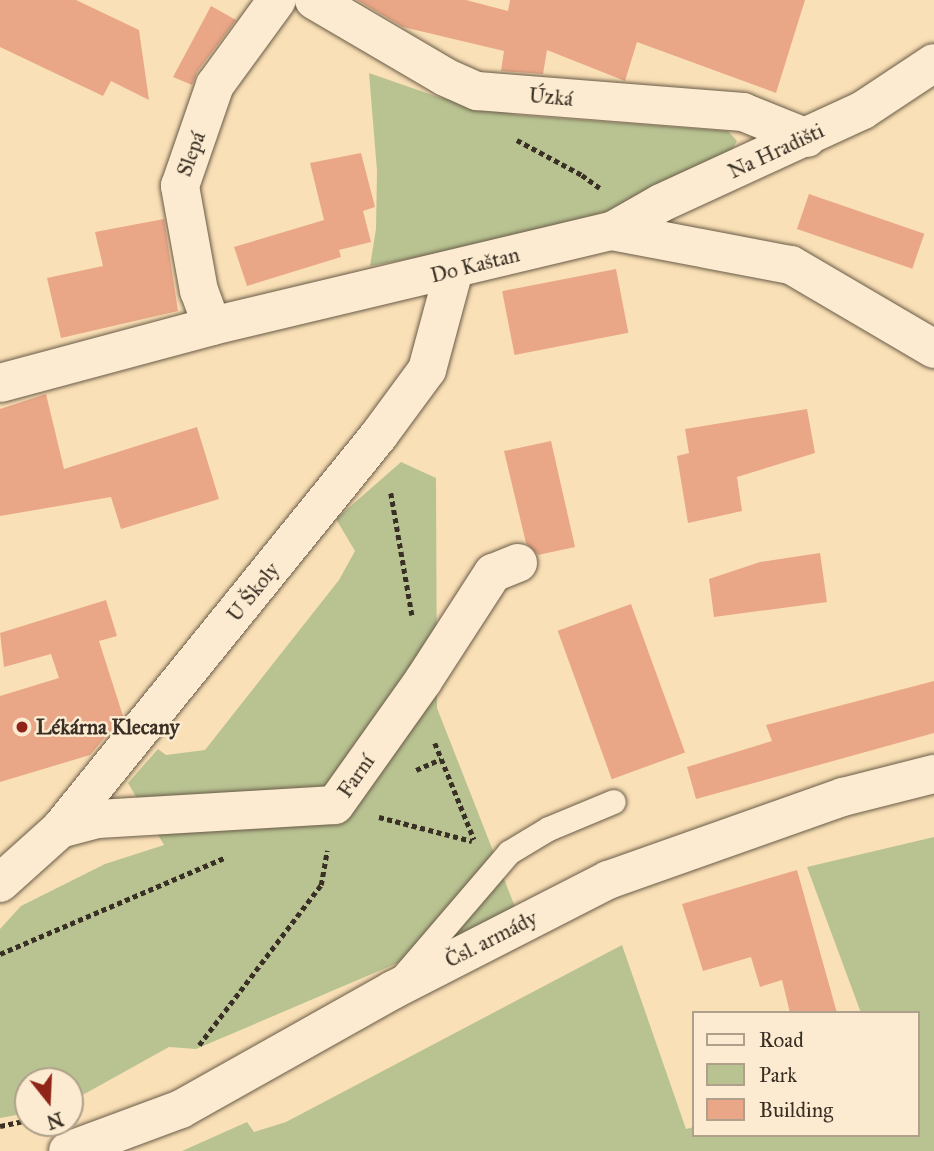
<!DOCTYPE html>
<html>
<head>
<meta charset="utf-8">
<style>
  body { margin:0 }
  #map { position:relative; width:934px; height:1151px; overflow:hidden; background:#fae0b6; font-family:"IM FELL Great Primer",serif }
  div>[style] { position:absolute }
  .green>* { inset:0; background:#b9c392 }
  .building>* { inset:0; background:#e9a787; transform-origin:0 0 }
  .path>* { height:4.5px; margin-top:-2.25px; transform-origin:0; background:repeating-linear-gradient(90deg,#392f24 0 5px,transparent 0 8.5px) }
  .roads { filter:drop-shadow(0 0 2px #695b48) drop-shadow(0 0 2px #695b48) }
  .lane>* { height:24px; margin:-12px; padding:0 12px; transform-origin:12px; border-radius:12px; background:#fcebd0 }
  .street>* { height:38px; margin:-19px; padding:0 19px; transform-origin:19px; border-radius:19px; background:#fcebd0 }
  .dots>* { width:19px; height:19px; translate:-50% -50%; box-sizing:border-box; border:4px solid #fcebd0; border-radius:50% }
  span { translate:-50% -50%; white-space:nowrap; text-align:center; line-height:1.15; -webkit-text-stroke:5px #fcebd0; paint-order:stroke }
  .street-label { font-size:21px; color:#392f24 }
  .poi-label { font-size:21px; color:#392f24; font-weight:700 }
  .left { translate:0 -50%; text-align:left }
  .legend { position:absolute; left:692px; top:1011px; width:228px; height:126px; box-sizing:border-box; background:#fcebd0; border:2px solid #aea08b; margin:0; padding:9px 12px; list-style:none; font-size:21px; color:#392f24 }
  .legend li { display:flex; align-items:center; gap:14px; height:35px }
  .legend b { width:35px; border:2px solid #aea08b }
  .north { position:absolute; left:14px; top:1067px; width:70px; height:70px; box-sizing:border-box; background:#fcebd0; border:2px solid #aea08b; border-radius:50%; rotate:162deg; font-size:19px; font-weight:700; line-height:28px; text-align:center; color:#392f24 }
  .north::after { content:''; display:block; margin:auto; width:24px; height:32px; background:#8f2418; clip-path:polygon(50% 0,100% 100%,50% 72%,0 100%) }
</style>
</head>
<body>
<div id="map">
  <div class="green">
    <i style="clip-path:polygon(369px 73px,438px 97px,518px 115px,728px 131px,737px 141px,729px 155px,606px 212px,465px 249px,370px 266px,376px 229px,377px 171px)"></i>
    <i style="clip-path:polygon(401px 462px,436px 478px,437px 708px,517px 912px,196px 1049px,169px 1047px,70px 1102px,70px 1081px,28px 1081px,28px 1113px,0 1118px,0 929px,21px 906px,105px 864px,164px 845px,128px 783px,158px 749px,166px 755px,205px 750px,339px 580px,355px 551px,336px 519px)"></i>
    <i style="clip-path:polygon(934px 837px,934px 1151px,182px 1151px,247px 1122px,254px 1132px,286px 1122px,622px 945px,686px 1129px,694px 1127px,694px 1135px,918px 1135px,918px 1013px,861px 1013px,807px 867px)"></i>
  </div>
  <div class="building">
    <i style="clip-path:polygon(0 0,76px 0,139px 30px,149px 100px,111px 81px,103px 96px,0 47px)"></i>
    <i style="clip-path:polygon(357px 0,466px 0,508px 11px,510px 0,805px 0,776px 93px,637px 42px,625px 81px,547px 50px,543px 74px,501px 71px,504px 51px,403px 27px)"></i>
    <i style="clip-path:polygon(211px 6px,236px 20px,197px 72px,192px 85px,173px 77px)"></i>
    <i style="clip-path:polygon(361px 153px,375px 207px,363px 211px,371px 242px,339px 250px,341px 257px,247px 286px,234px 247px,324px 220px,310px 163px)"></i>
    <i style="left:809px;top:194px;width:122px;height:37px;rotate:19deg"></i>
    <i style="clip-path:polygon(164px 219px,178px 311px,61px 338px,47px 278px,103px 266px,95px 232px)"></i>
    <i style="left:616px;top:269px;width:65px;height:116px;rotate:79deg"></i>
    <i style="clip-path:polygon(46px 394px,64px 469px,197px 427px,219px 499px,121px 529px,111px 497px,0 516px,0 409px)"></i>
    <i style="clip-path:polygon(807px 409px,815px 453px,737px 477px,742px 511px,688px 523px,677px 456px,689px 453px,685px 429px)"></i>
    <i style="clip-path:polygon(551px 441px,575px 547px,538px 555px,526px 543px,504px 451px)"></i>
    <i style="clip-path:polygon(820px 553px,827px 602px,714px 617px,709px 579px,760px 562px)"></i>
    <i style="clip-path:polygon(106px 600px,117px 636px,99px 641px,123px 716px,90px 755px,0 782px,0 696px,59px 678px,51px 654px,4px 667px,0 633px)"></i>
    <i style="left:631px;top:604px;width:158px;height:78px;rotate:70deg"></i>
    <i style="clip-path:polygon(934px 681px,934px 733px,696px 799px,687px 767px,772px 741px,766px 725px)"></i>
    <i style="clip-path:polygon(797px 870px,837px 1013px,790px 1013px,782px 980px,760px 987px,751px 957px,703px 971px,682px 904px)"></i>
  </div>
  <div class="path">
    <i style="left:517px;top:140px;width:74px;rotate:28.3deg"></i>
    <i style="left:582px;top:175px;width:22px;rotate:36deg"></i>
    <i style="left:391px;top:493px;width:124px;rotate:80.2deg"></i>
    <i style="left:435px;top:743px;width:104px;rotate:67.9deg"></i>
    <i style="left:416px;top:770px;width:27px;rotate:-24deg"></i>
    <i style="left:379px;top:817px;width:96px;rotate:14.5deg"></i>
    <i style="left:0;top:954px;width:244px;rotate:-23.2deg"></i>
    <i style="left:199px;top:1045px;width:201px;rotate:-52.7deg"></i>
    <i style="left:321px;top:885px;width:35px;rotate:-80deg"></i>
    <i style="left:0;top:1126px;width:29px;rotate:-12deg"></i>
  </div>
  <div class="roads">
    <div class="lane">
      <i style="left:402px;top:978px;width:165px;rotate:-49.4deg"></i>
      <i style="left:509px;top:853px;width:47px;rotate:-31deg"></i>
      <i style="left:549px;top:829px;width:70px;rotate:-22.6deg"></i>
    </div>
    <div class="street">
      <i style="left:314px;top:0;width:152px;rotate:30.4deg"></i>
      <i style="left:445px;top:77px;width:35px;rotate:24deg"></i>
      <i style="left:477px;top:91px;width:267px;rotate:4.5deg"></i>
      <i style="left:743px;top:112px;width:69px;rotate:22.1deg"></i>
      <i style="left:612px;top:231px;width:56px;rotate:-29.7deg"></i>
      <i style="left:661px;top:203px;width:222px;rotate:-24.7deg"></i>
      <i style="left:863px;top:110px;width:85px;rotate:-33.5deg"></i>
      <i style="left:212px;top:326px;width:37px;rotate:-110deg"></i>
      <i style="left:199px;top:291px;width:107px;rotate:-100.3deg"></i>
      <i style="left:180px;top:186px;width:107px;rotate:-70.9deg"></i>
      <i style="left:215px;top:85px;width:105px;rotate:-53.9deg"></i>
      <i style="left:0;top:383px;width:220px;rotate:-15deg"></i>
      <i style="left:212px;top:326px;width:411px;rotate:-13.4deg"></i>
      <i style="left:612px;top:231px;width:182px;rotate:10.8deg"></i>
      <i style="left:791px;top:265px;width:166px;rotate:30.4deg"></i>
      <i style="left:60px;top:829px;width:39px;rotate:-15deg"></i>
      <i style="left:98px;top:819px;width:237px;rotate:-3.4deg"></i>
      <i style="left:335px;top:805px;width:152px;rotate:-54.6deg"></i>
      <i style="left:423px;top:681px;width:129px;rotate:-57.1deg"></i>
      <i style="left:493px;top:573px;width:27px;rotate:-22deg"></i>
      <i style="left:0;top:883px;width:81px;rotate:-42deg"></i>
      <i style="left:60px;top:829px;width:507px;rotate:-51deg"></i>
      <i style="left:379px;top:435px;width:81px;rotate:-53.6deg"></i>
      <i style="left:427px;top:370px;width:104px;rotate:-74.9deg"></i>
      <i style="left:68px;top:1151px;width:121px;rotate:-20.4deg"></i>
      <i style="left:181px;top:1109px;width:243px;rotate:-29.3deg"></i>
      <i style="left:393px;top:990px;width:242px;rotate:-27.1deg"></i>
      <i style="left:608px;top:880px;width:249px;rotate:-19.5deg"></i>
      <i style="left:843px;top:797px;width:94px;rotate:-14.2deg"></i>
    </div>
  </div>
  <div class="dots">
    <i style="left:22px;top:727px;background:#8f2418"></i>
  </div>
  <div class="street-label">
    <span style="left:551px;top:97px;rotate:5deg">Úzká</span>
    <span style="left:776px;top:151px;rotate:-25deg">Na Hradišti</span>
    <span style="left:191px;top:154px;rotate:-70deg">Slepá</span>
    <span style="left:475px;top:265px;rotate:-14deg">Do Kaštan</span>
    <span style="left:253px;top:592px;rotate:-51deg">U Školy</span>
    <span style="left:356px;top:776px;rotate:-55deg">Farní</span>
    <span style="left:491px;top:939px;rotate:-27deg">Čsl. armády</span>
  </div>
  <div class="poi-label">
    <span class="left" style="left:36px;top:727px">Lékárna Klecany</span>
  </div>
  <ul class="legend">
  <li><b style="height:9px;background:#fcebd0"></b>Road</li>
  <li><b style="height:19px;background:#b9c392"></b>Park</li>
  <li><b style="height:19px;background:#e9a787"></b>Building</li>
  </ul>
  <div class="north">N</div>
</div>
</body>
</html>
